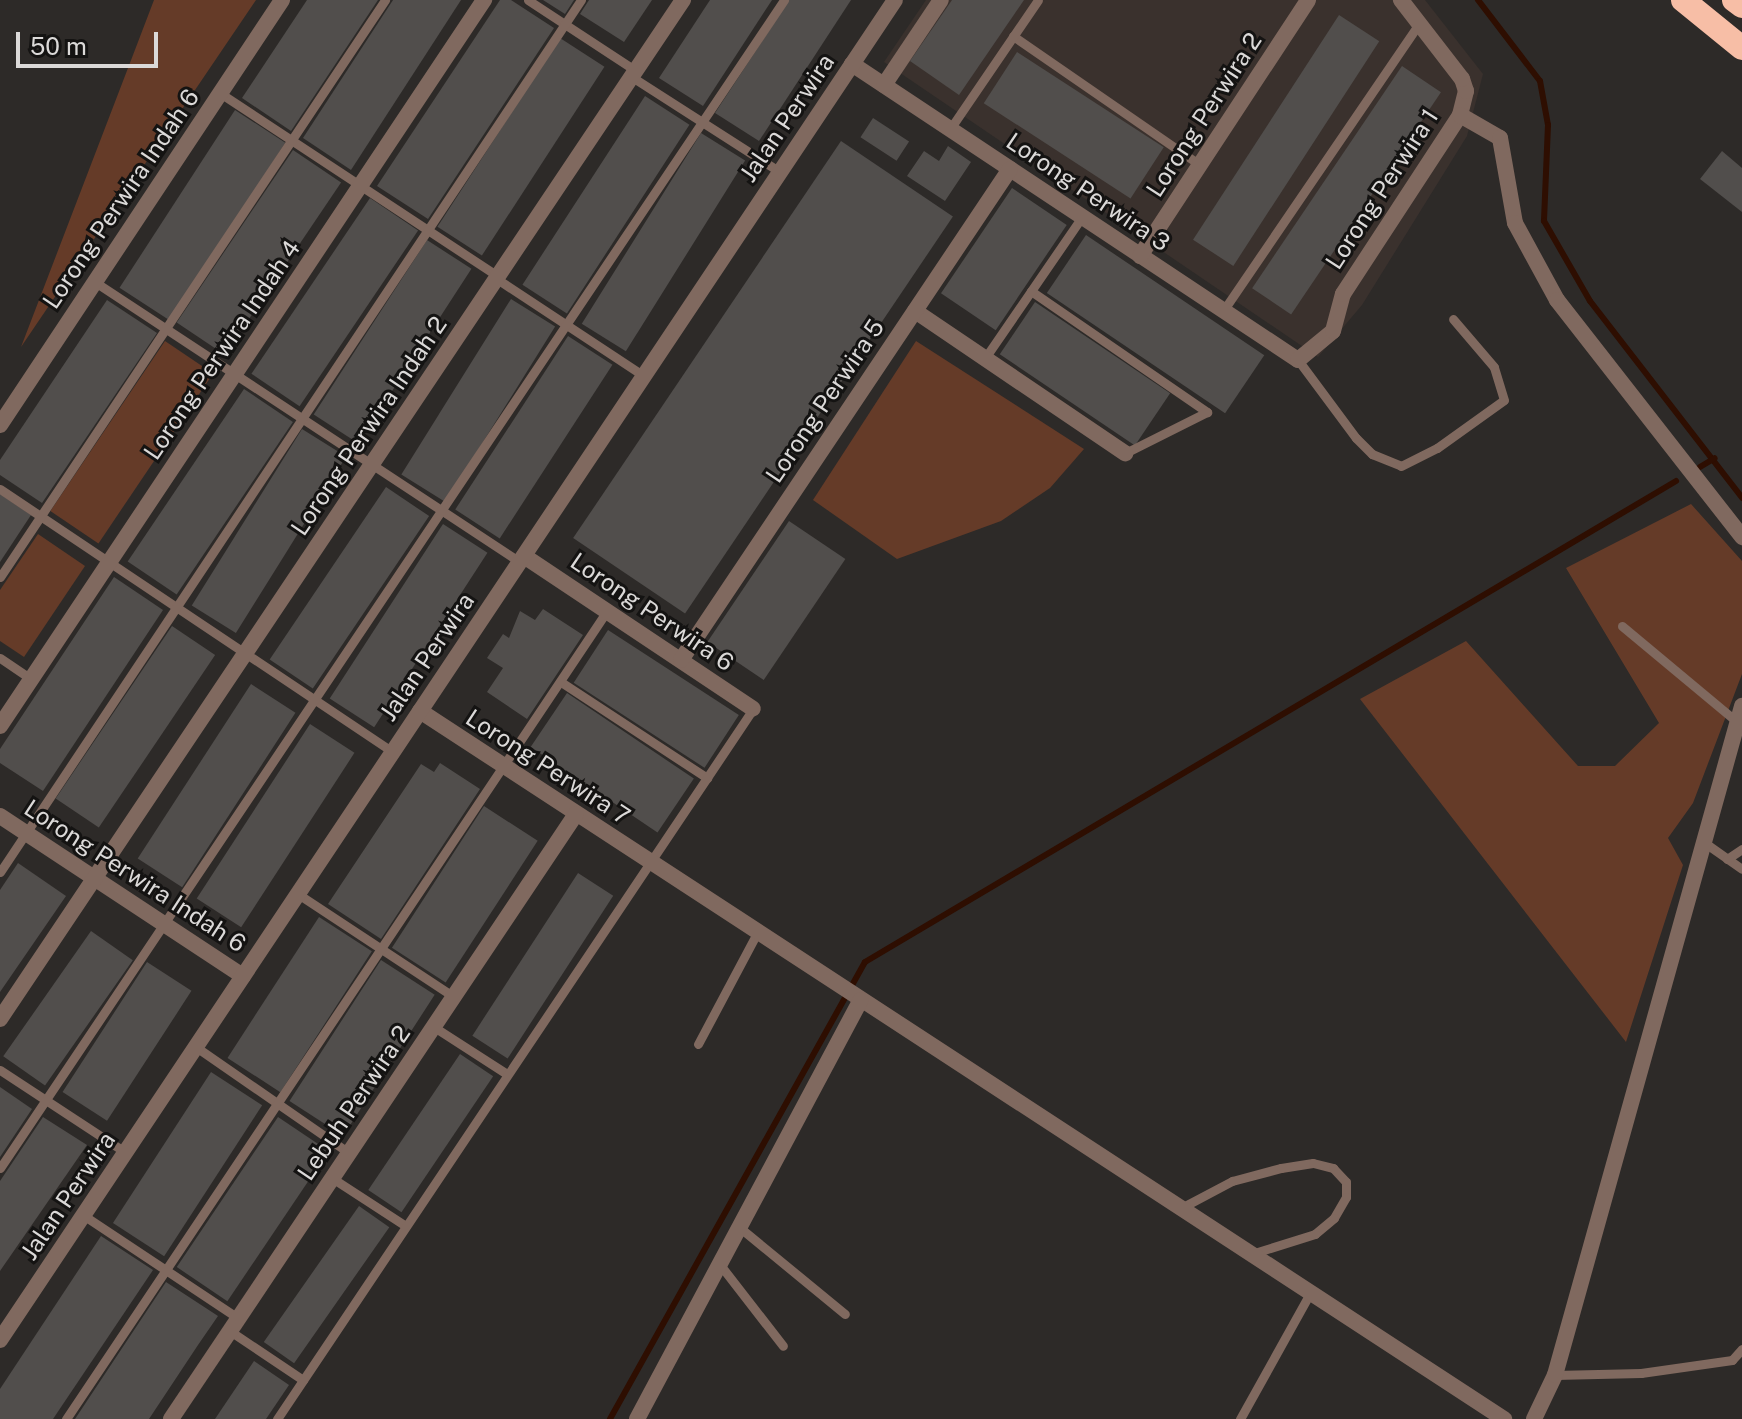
<!DOCTYPE html>
<html>
<head>
<meta charset="utf-8">
<style>
  body { margin:0 }
  #map { position:relative; width:1742px; height:1419px; overflow:hidden; background:#2d2a28; font-family:"Public Sans",sans-serif }
  div>[style] { position:absolute }
  .built>* { inset:0; background:#3a312d }
  .green>* { inset:0; background:#653b28; transform-origin:0 0 }
  .stream>* { height:6px; margin:-3px; padding:0 3px; transform-origin:3px; border-radius:3px; background:#2e0e01 }
  .building>* { inset:0; background:#514e4c; transform-origin:0 0 }
  .lane>* { height:9px; margin:-4.5px; padding:0 4.5px; transform-origin:4.5px; border-radius:4.5px; background:#80695f }
  .street>* { height:16px; margin:-8px; padding:0 8px; transform-origin:8px; border-radius:8px; background:#80695f }
  .highway>* { height:24px; margin:-12px; padding:0 12px; transform-origin:12px; border-radius:12px; background:#f7bea6 }
  span { translate:-50% -50%; white-space:nowrap; text-align:center; line-height:1.15; -webkit-text-stroke:6px #141312; paint-order:stroke }
  .street-label { font-size:24px; color:#dbd9d8 }
  .scale { position:absolute; left:16px; top:32px; width:142px; height:36px; box-sizing:border-box; border:4px solid #dbd9d8; border-top:0; padding-left:10px; font-size:24px; line-height:28px; white-space:nowrap; color:#dbd9d8; -webkit-text-stroke:6px #141312; paint-order:stroke }
</style>
</head>
<body>
<div id="map">
  <div class="built">
    <i style="clip-path:polygon(926px 0,1425px 0,1483px 74px,1467px 136px,1362px 305px,1318px 357px,884px 62px)"></i>
  </div>
  <div class="green">
    <i style="clip-path:polygon(154px 0,256px 0,21px 347px,133px 55px)"></i>
    <i style="left:165px;top:341px;width:58px;height:205px;rotate:34deg"></i>
    <i style="clip-path:polygon(916px 341px,1084px 449px,1050px 488px,1001px 521px,897px 559px,813px 500px)"></i>
    <i style="clip-path:polygon(1691px 504px,1742px 561px,1742px 674px,1693px 803px,1668px 838px,1683px 865px,1626px 1042px,1360px 699px,1466px 641px,1578px 766px,1615px 766px,1659px 723px,1566px 568px)"></i>
    <i style="clip-path:polygon(38px 534px,85px 566px,24px 657px,0 641px,0 590px)"></i>
  </div>
  <div class="stream">
    <i style="left:1478px;top:0;width:102px;rotate:52.6deg"></i>
    <i style="left:1540px;top:81px;width:45px;rotate:79.7deg"></i>
    <i style="left:1548px;top:125px;width:96px;rotate:92.4deg"></i>
    <i style="left:1544px;top:221px;width:92px;rotate:60.1deg"></i>
    <i style="left:1590px;top:301px;width:249px;rotate:52.3deg"></i>
    <i style="left:1700px;top:467px;width:17px;rotate:-31deg"></i>
    <i style="left:610px;top:1419px;width:523px;rotate:-60.84deg"></i>
    <i style="left:865px;top:962px;width:943px;rotate:-30.67deg"></i>
  </div>
  <div class="building">
    <i style="clip-path:polygon(307px 0,378px 0,291px 131px,242px 98px)"></i>
    <i style="clip-path:polygon(393px 0,461px 0,351px 170px,303px 138px)"></i>
    <i style="clip-path:polygon(500px 0,511px 0,554px 28px,428px 219px,377px 186px)"></i>
    <i style="clip-path:polygon(543px 0,574px 0,565px 14px)"></i>
    <i style="clip-path:polygon(589px 0,652px 0,624px 42px,580px 14px)"></i>
    <i style="clip-path:polygon(710px 0,772px 0,703px 106px,659px 78px)"></i>
    <i style="clip-path:polygon(789px 0,851px 0,759px 141px,715px 113px)"></i>
    <i style="clip-path:polygon(952px 0,1024px 0,959px 95px,910px 61px)"></i>
    <i style="left:1339px;top:15px;width:48px;height:268px;rotate:33deg"></i>
    <i style="left:560px;top:38px;width:53px;height:225px;rotate:33deg"></i>
    <i style="left:1017px;top:52px;width:175px;height:61px;rotate:33deg"></i>
    <i style="left:1402px;top:66px;width:47px;height:268px;rotate:34deg"></i>
    <i style="left:645px;top:96px;width:53px;height:225px;rotate:33deg"></i>
    <i style="left:235px;top:110px;width:60px;height:212px;rotate:33deg"></i>
    <i style="left:873px;top:118px;width:43px;height:23px;rotate:33deg"></i>
    <i style="left:701px;top:133px;width:52px;height:225px;rotate:32deg"></i>
    <i style="left:841px;top:141px;width:135px;height:479px;rotate:34deg"></i>
    <i style="clip-path:polygon(948px 146px,971px 162px,945px 201px,907px 176px,924px 151px,939px 161px)"></i>
    <i style="left:293px;top:150px;width:58px;height:208px;rotate:34deg"></i>
    <i style="clip-path:polygon(1722px 151px,1742px 168px,1742px 212px,1700px 179px)"></i>
    <i style="left:1012px;top:188px;width:66px;height:127px;rotate:34deg"></i>
    <i style="left:370px;top:198px;width:58px;height:212px;rotate:34deg"></i>
    <i style="left:1086px;top:235px;width:215px;height:70px;rotate:34deg"></i>
    <i style="left:427px;top:240px;width:53px;height:208px;rotate:33deg"></i>
    <i style="left:511px;top:299px;width:52px;height:207px;rotate:32deg"></i>
    <i style="clip-path:polygon(107px 300px,157px 333px,42px 503px,0 475px,0 460px)"></i>
    <i style="left:1035px;top:302px;width:163px;height:63px;rotate:34deg"></i>
    <i style="left:568px;top:336px;width:53px;height:207px;rotate:33deg"></i>
    <i style="left:244px;top:389px;width:59px;height:208px;rotate:34deg"></i>
    <i style="left:302px;top:429px;width:52px;height:208px;rotate:32deg"></i>
    <i style="left:386px;top:487px;width:52px;height:208px;rotate:34deg"></i>
    <i style="clip-path:polygon(0 494px,31px 515px,0 562px)"></i>
    <i style="left:789px;top:521px;width:68px;height:146px;rotate:34deg"></i>
    <i style="left:443px;top:524px;width:53px;height:208px;rotate:33deg"></i>
    <i style="clip-path:polygon(114px 577px,163px 610px,43px 791px,0 763px,0 749px)"></i>
    <i style="clip-path:polygon(543px 609px,583px 635px,527px 719px,487px 692px,503px 668px,487px 658px,503px 634px,509px 638px,520px 611px,535px 620px)"></i>
    <i style="left:172px;top:626px;width:52px;height:208px;rotate:34deg"></i>
    <i style="left:608px;top:630px;width:156px;height:63px;rotate:33deg"></i>
    <i style="left:251px;top:684px;width:53px;height:208px;rotate:33deg"></i>
    <i style="left:567px;top:693px;width:153px;height:65px;rotate:34deg"></i>
    <i style="left:310px;top:724px;width:53px;height:208px;rotate:33deg"></i>
    <i style="clip-path:polygon(440px 763px,480px 789px,381px 939px,328px 904px,421px 764px,434px 772px)"></i>
    <i style="left:484px;top:806px;width:64px;height:169px;rotate:33deg"></i>
    <i style="clip-path:polygon(18px 863px,66px 896px,0 992px,0 890px)"></i>
    <i style="left:578px;top:873px;width:42px;height:194px;rotate:33deg"></i>
    <i style="left:319px;top:917px;width:63px;height:168px;rotate:33deg"></i>
    <i style="left:91px;top:931px;width:51px;height:153px;rotate:35deg"></i>
    <i style="left:381px;top:960px;width:64px;height:168px;rotate:33deg"></i>
    <i style="left:147px;top:962px;width:53px;height:155px;rotate:33deg"></i>
    <i style="left:460px;top:1054px;width:40px;height:164px;rotate:34deg"></i>
    <i style="left:211px;top:1072px;width:61px;height:180px;rotate:33deg"></i>
    <i style="clip-path:polygon(0 1087px,32px 1109px,0 1157px)"></i>
    <i style="clip-path:polygon(43px 1117px,87px 1145px,0 1271px,0 1181px)"></i>
    <i style="left:278px;top:1117px;width:61px;height:181px;rotate:34deg"></i>
    <i style="left:359px;top:1206px;width:37px;height:166px;rotate:35deg"></i>
    <i style="clip-path:polygon(101px 1236px,153px 1270px,53px 1419px,0 1419px,0 1389px)"></i>
    <i style="clip-path:polygon(166px 1282px,218px 1316px,198px 1345px,149px 1419px,75px 1419px)"></i>
    <i style="clip-path:polygon(254px 1361px,289px 1385px,266px 1419px,215px 1419px)"></i>
  </div>
  <div class="lane">
    <i style="left:528px;top:0;width:129px;rotate:33.3deg"></i>
    <i style="left:1013px;top:36px;width:227px;rotate:34.6deg"></i>
    <i style="left:632px;top:77px;width:176px;rotate:32.7deg"></i>
    <i style="left:220px;top:93px;width:333px;rotate:33.4deg"></i>
    <i style="left:950px;top:129px;width:156px;rotate:-55.7deg"></i>
    <i style="left:497px;top:279px;width:176px;rotate:33.4deg"></i>
    <i style="left:95px;top:282px;width:509px;rotate:33.38deg"></i>
    <i style="left:1031px;top:291px;width:214px;rotate:34.5deg"></i>
    <i style="left:1207px;top:412px;width:92px;rotate:153.4deg"></i>
    <i style="left:1223px;top:311px;width:348px;rotate:-55.7deg"></i>
    <i style="left:985px;top:358px;width:171px;rotate:-55.5deg"></i>
    <i style="left:1298px;top:360px;width:97px;rotate:53.4deg"></i>
    <i style="left:1356px;top:438px;width:23px;rotate:45deg"></i>
    <i style="left:1372px;top:454px;width:31px;rotate:22deg"></i>
    <i style="left:1401px;top:466px;width:40px;rotate:-26.6deg"></i>
    <i style="left:1437px;top:448px;width:82px;rotate:-35.6deg"></i>
    <i style="left:1504px;top:400px;width:34px;rotate:-107deg"></i>
    <i style="left:1494px;top:367px;width:63px;rotate:-130.5deg"></i>
    <i style="left:0;top:489px;width:473px;rotate:33.8deg"></i>
    <i style="left:0;top:577px;width:694px;rotate:-56.29deg"></i>
    <i style="left:1622px;top:626px;width:147px;rotate:39.8deg"></i>
    <i style="left:0;top:658px;width:37px;rotate:34deg"></i>
    <i style="left:561px;top:682px;width:175px;rotate:33.3deg"></i>
    <i style="left:1705px;top:843px;width:45px;rotate:35.1deg"></i>
    <i style="left:1727px;top:859px;width:18px;rotate:-34deg"></i>
    <i style="left:0;top:872px;width:1048px;rotate:-56.33deg"></i>
    <i style="left:298px;top:894px;width:187px;rotate:33.4deg"></i>
    <i style="left:434px;top:1027px;width:87px;rotate:32.8deg"></i>
    <i style="left:698px;top:1044px;width:126px;rotate:-62deg"></i>
    <i style="left:196px;top:1047px;width:186px;rotate:34.7deg"></i>
    <i style="left:0;top:1070px;width:149px;rotate:33.3deg"></i>
    <i style="left:0;top:1168px;width:1407px;rotate:-56.13deg"></i>
    <i style="left:332px;top:1178px;width:88px;rotate:33deg"></i>
    <i style="left:1181px;top:1208px;width:58px;rotate:-27.9deg"></i>
    <i style="left:1232px;top:1181px;width:51px;rotate:-14.9deg"></i>
    <i style="left:1281px;top:1168px;width:32px;rotate:-9deg"></i>
    <i style="left:1313px;top:1163px;width:21px;rotate:14deg"></i>
    <i style="left:1333px;top:1168px;width:19px;rotate:47deg"></i>
    <i style="left:1346px;top:1182px;width:15px;rotate:90deg"></i>
    <i style="left:1346px;top:1197px;width:24px;rotate:120deg"></i>
    <i style="left:1334px;top:1218px;width:25px;rotate:140deg"></i>
    <i style="left:1315px;top:1234px;width:67px;rotate:162.6deg"></i>
    <i style="left:83px;top:1215px;width:186px;rotate:33.6deg"></i>
    <i style="left:739px;top:1227px;width:137px;rotate:39.4deg"></i>
    <i style="left:721px;top:1266px;width:101px;rotate:52.2deg"></i>
    <i style="left:230px;top:1331px;width:88px;rotate:33.9deg"></i>
    <i style="left:1555px;top:1375px;width:86px;rotate:-1.3deg"></i>
    <i style="left:1641px;top:1373px;width:92px;rotate:-8.1deg"></i>
    <i style="left:1732px;top:1360px;width:15px;rotate:-48deg"></i>
    <i style="left:66px;top:1419px;width:972px;rotate:-56.2deg"></i>
    <i style="left:277px;top:1419px;width:855px;rotate:-56.16deg"></i>
    <i style="left:1240px;top:1419px;width:144px;rotate:-60.9deg"></i>
  </div>
  <div class="street">
    <i style="left:852px;top:64px;width:535px;rotate:33.57deg"></i>
    <i style="left:1298px;top:360px;width:45px;rotate:-39.6deg"></i>
    <i style="left:1333px;top:331px;width:38px;rotate:-75deg"></i>
    <i style="left:1343px;top:294px;width:214px;rotate:-56.8deg"></i>
    <i style="left:1460px;top:115px;width:25px;rotate:-76deg"></i>
    <i style="left:1466px;top:91px;width:13px;rotate:-108deg"></i>
    <i style="left:1462px;top:79px;width:100px;rotate:-127.7deg"></i>
    <i style="left:884px;top:85px;width:102px;rotate:-56.2deg"></i>
    <i style="left:1460px;top:115px;width:46px;rotate:29.9deg"></i>
    <i style="left:1500px;top:138px;width:86px;rotate:80deg"></i>
    <i style="left:1515px;top:223px;width:88px;rotate:61.4deg"></i>
    <i style="left:1557px;top:300px;width:301px;rotate:52deg"></i>
    <i style="left:1140px;top:256px;width:306px;rotate:-56.7deg"></i>
    <i style="left:915px;top:311px;width:254px;rotate:34.1deg"></i>
    <i style="left:0;top:425px;width:510px;rotate:-56.43deg"></i>
    <i style="left:524px;top:556px;width:275px;rotate:33.7deg"></i>
    <i style="left:681px;top:660px;width:591px;rotate:-56.18deg"></i>
    <i style="left:420px;top:711px;width:1295px;rotate:33.15deg"></i>
    <i style="left:0;top:726px;width:873px;rotate:-56.31deg"></i>
    <i style="left:0;top:816px;width:291px;rotate:33.4deg"></i>
    <i style="left:0;top:1019px;width:1227px;rotate:-56.17deg"></i>
    <i style="left:0;top:1340px;width:1611px;rotate:-56.26deg"></i>
    <i style="left:171px;top:1419px;width:728px;rotate:-56.2deg"></i>
    <i style="left:637px;top:1419px;width:475px;rotate:-61.9deg"></i>
    <i style="left:1534px;top:1419px;width:49px;rotate:-64.5deg"></i>
    <i style="left:1555px;top:1375px;width:695px;rotate:-74.38deg"></i>
  </div>
  <div class="highway">
    <i style="left:1683px;top:0;width:76px;rotate:39.1deg"></i>
    <i style="left:1734px;top:0;width:10px;rotate:37deg"></i>
  </div>
  <div class="street-label">
    <span style="left:1204px;top:115px;rotate:-57deg">Lorong Perwira 2</span>
    <span style="left:787px;top:118px;rotate:-56deg">Jalan Perwira</span>
    <span style="left:1382px;top:189px;rotate:-57deg">Lorong Perwira 1</span>
    <span style="left:1088px;top:192px;rotate:34deg">Lorong Perwira 3</span>
    <span style="left:121px;top:199px;rotate:-56deg">Lorong Perwira Indah 6</span>
    <span style="left:222px;top:350px;rotate:-56deg">Lorong Perwira Indah 4</span>
    <span style="left:825px;top:401px;rotate:-56deg">Lorong Perwira 5</span>
    <span style="left:369px;top:426px;rotate:-56deg">Lorong Perwira Indah 2</span>
    <span style="left:652px;top:612px;rotate:34deg">Lorong Perwira 6</span>
    <span style="left:427px;top:657px;rotate:-56deg">Jalan Perwira</span>
    <span style="left:548px;top:767px;rotate:33deg">Lorong Perwira 7</span>
    <span style="left:135px;top:876px;rotate:33deg">Lorong Perwira Indah 6</span>
    <span style="left:354px;top:1103px;rotate:-56deg">Lebuh Perwira 2</span>
    <span style="left:68px;top:1196px;rotate:-56deg">Jalan Perwira</span>
  </div>
  <div class="scale">50 m</div>
</div>
</body>
</html>
